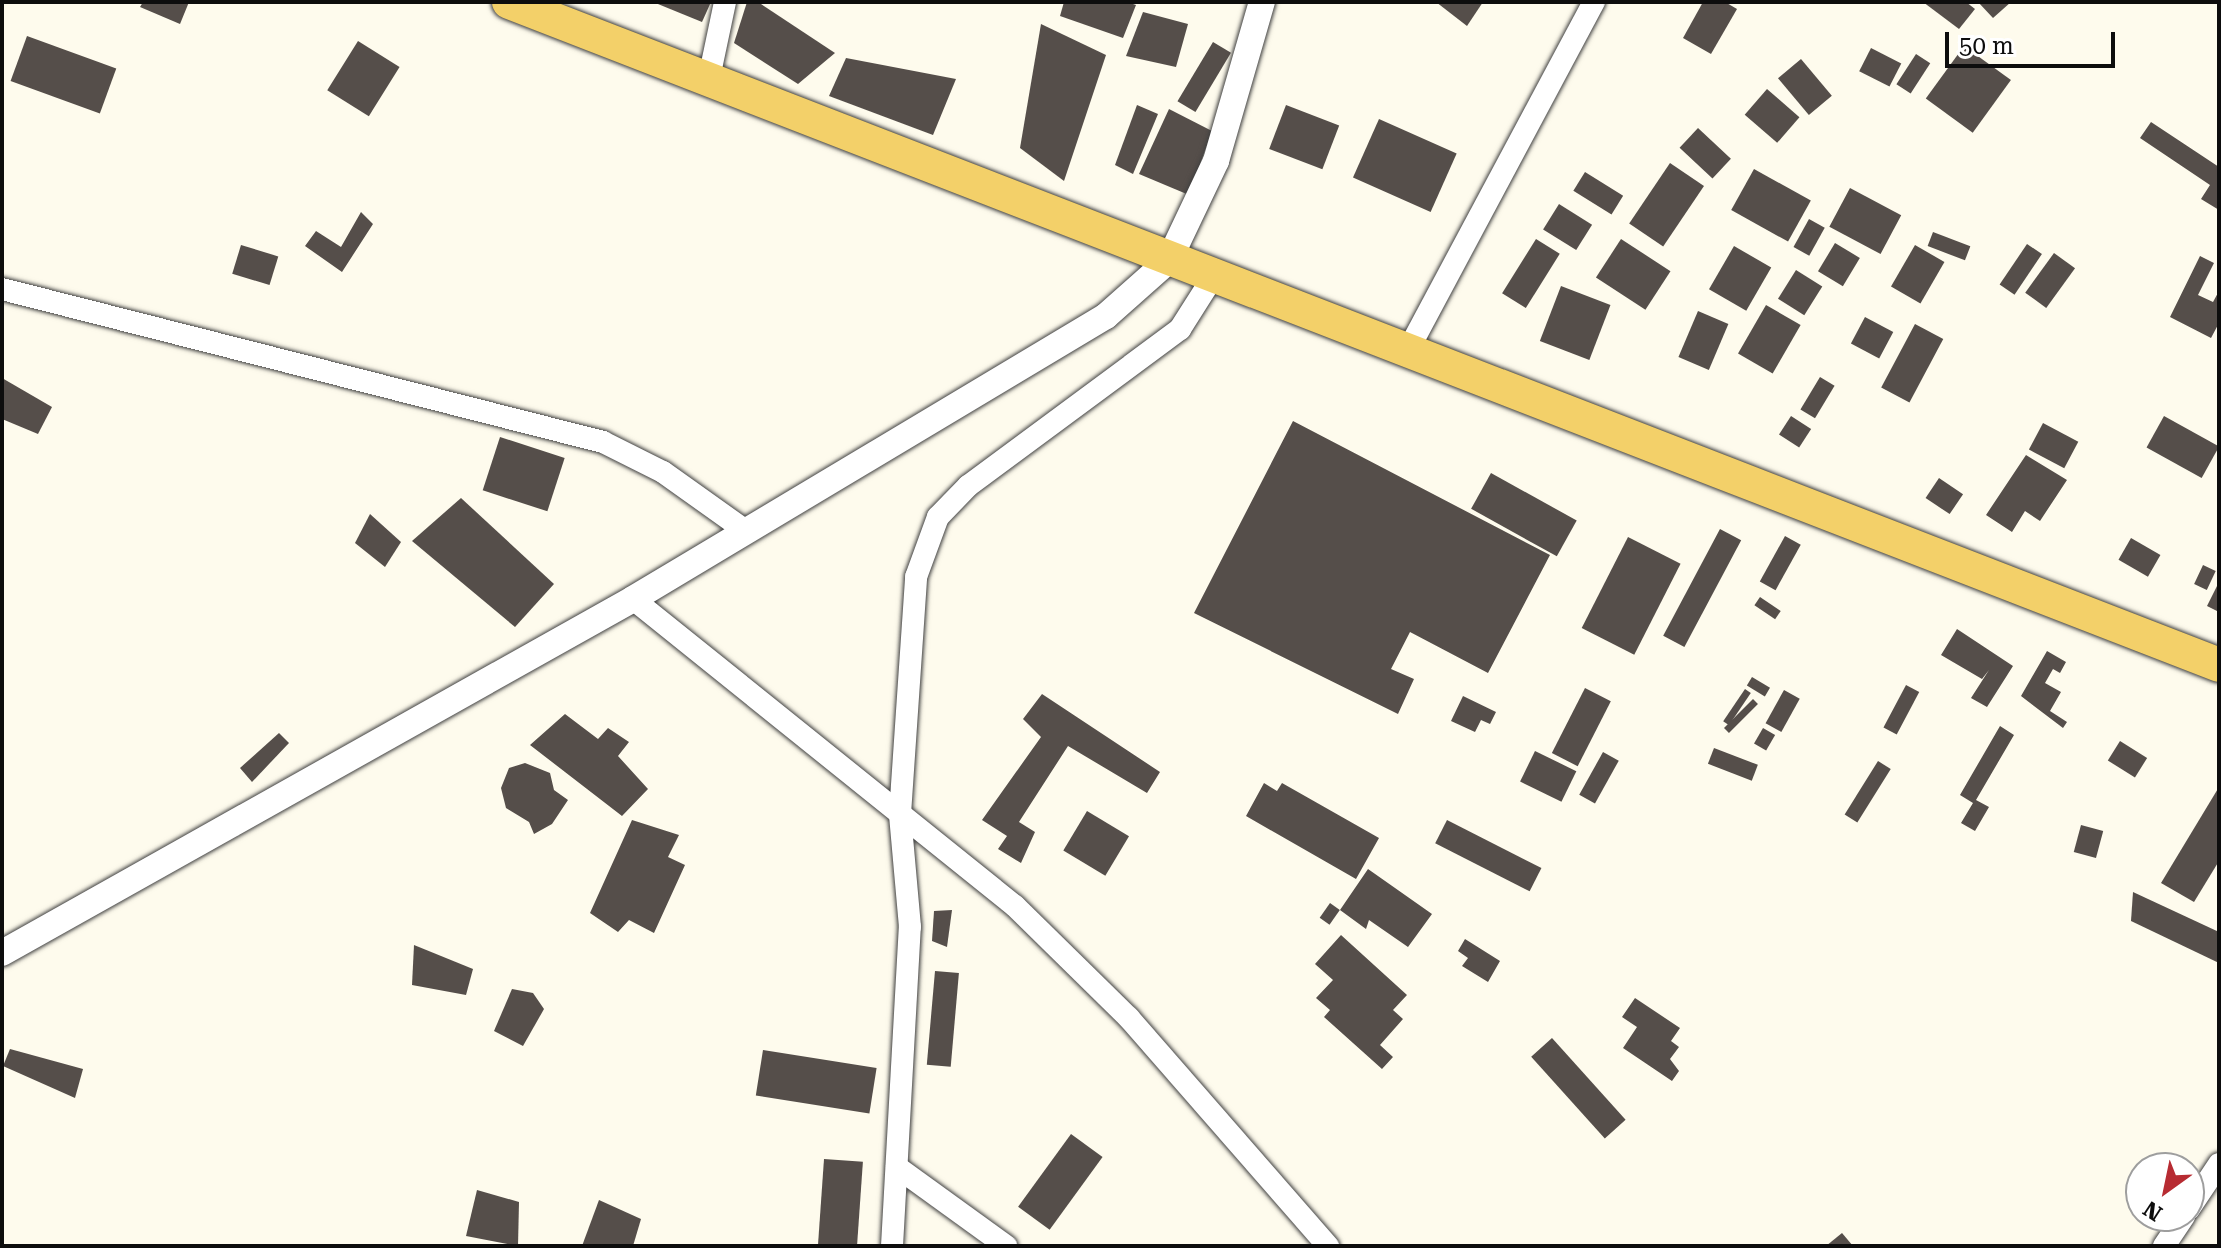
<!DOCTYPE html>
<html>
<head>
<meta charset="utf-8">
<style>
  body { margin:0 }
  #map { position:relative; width:2221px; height:1248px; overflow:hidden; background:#fefbed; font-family:"Roboto Serif",serif }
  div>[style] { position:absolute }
  .building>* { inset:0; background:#554e4a; transform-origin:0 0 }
  .roads { filter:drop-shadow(0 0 2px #404040) drop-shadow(0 0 2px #404040) }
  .minor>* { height:22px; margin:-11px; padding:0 11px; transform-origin:11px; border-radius:11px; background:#fff }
  .tertiary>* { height:26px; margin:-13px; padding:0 13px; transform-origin:13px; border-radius:13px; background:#fff }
  .primary>* { height:34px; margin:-17px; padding:0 17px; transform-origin:17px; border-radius:17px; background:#f3d069 }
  span { translate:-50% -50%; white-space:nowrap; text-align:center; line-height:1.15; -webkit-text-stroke:8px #fff; paint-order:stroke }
  .frame { position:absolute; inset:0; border:4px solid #0d0d0d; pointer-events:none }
  .north { position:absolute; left:2125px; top:1152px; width:80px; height:80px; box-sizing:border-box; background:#fff; border:2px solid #9e9e9e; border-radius:50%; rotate:213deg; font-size:22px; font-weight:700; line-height:32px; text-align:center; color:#0d0d0d }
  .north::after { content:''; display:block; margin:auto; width:28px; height:36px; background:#b72b32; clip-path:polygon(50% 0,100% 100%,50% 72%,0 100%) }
  .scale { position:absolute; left:1945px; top:32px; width:170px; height:36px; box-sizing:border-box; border:4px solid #0d0d0d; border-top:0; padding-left:10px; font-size:24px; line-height:28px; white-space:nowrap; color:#0d0d0d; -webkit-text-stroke:6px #fff; paint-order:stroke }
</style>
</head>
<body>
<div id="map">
  <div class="building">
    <i style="clip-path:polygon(143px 2px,189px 2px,180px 24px,140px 7px)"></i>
    <i style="clip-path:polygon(653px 2px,711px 2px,702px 22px)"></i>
    <i style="clip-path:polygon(747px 2px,758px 2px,835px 53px,798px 84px,734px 43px)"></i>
    <i style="clip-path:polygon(1064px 2px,1127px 2px,1136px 5px,1123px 38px,1060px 16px)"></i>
    <i style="clip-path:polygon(1436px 2px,1483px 2px,1467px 26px)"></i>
    <i style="clip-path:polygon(1703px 2px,1725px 2px,1737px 9px,1711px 54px,1683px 38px)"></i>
    <i style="clip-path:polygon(1923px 2px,1966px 2px,1975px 9px,1959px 29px)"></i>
    <i style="clip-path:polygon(1978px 2px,2011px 2px,1993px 18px)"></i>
    <i style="clip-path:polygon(1143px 12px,1188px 24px,1176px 67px,1126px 56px)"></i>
    <i style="clip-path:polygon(1041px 24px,1106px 55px,1064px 181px,1020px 148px)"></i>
    <i style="left:27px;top:36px;width:95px;height:48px;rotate:20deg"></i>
    <i style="left:358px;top:41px;width:49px;height:58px;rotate:32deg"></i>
    <i style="left:1213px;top:42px;width:21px;height:69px;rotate:31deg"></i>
    <i style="left:1964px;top:46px;width:58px;height:65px;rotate:36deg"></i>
    <i style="left:1871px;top:48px;width:34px;height:26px;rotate:27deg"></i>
    <i style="left:1916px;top:54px;width:17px;height:36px;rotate:33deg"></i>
    <i style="clip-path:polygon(846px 58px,956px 79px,933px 135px,829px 96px)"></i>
    <i style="left:1801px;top:59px;width:48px;height:30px;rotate:50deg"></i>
    <i style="left:1767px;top:89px;width:43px;height:34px;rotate:41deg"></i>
    <i style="clip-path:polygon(1137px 105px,1158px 114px,1133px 174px,1115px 165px)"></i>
    <i style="left:1286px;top:105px;width:57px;height:47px;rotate:21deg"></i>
    <i style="clip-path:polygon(1169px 109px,1212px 131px,1189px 195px,1139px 174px)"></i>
    <i style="left:1379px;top:119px;width:85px;height:64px;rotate:24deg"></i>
    <i style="clip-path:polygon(2151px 122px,2219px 167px,2219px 210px,2201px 199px,2210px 185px,2140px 138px)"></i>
    <i style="left:1698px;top:128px;width:45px;height:27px;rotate:43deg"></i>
    <i style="left:1670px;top:163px;width:41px;height:73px;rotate:34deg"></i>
    <i style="left:1754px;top:169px;width:65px;height:47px;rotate:29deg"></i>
    <i style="left:1585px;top:172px;width:45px;height:22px;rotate:32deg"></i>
    <i style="left:1850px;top:188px;width:58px;height:44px;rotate:28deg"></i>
    <i style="left:1559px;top:204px;width:39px;height:30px;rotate:32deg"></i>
    <i style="clip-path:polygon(361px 212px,373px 224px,342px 272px,305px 246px,316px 231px,341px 247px)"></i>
    <i style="left:1809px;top:219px;width:18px;height:32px;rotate:29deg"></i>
    <i style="left:1933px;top:232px;width:40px;height:15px;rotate:21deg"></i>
    <i style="left:1536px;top:239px;width:28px;height:64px;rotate:32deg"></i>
    <i style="left:1621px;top:239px;width:59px;height:46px;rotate:33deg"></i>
    <i style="left:1835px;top:243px;width:29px;height:33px;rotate:31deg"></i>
    <i style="left:2027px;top:244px;width:18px;height:49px;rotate:34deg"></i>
    <i style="left:241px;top:245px;width:39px;height:30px;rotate:17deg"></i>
    <i style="left:1915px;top:245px;width:34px;height:48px;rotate:30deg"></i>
    <i style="left:1734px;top:246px;width:43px;height:50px;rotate:30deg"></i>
    <i style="left:2054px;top:253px;width:26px;height:49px;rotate:36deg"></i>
    <i style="clip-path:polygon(2200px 256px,2214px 263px,2198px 295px,2213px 302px,2219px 291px,2219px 323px,2211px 338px,2170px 317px)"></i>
    <i style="left:1796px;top:270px;width:31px;height:34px;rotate:32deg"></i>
    <i style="left:1561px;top:286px;width:53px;height:59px;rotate:21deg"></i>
    <i style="left:1766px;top:305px;width:40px;height:56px;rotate:30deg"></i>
    <i style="left:1698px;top:311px;width:33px;height:50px;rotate:23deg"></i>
    <i style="left:1865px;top:317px;width:32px;height:30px;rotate:28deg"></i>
    <i style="left:1915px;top:324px;width:32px;height:72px;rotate:28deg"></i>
    <i style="left:1820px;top:377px;width:17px;height:38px;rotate:31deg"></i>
    <i style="clip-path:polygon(2px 378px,52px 407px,38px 434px,2px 419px)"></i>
    <i style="left:1791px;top:416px;width:24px;height:22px;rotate:33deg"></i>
    <i style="left:2164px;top:416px;width:63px;height:36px;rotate:29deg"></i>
    <i style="clip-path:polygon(1293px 421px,1550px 555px,1488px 673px,1410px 632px,1391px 669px,1414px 679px,1398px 714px,1194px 613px)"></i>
    <i style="left:2043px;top:423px;width:40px;height:30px;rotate:28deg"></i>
    <i style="left:500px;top:437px;width:68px;height:56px;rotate:18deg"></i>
    <i style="clip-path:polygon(2026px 455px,2067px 480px,2040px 521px,2025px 511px,2012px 532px,1986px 515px)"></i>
    <i style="left:1491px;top:473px;width:98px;height:41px;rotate:29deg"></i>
    <i style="left:1939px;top:478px;width:29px;height:24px;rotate:34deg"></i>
    <i style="clip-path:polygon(461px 498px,554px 584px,515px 627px,412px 541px)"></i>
    <i style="clip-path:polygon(370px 514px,401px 542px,385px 567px,355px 543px)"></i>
    <i style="left:1720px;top:529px;width:24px;height:121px;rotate:28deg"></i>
    <i style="left:1785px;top:536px;width:18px;height:52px;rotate:29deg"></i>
    <i style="left:1628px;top:537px;width:59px;height:102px;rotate:27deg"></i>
    <i style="left:2131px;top:538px;width:34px;height:25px;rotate:30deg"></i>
    <i style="left:2203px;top:565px;width:14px;height:21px;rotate:25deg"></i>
    <i style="clip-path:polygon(2219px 582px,2219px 612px,2207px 606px)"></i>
    <i style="left:1760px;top:597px;width:25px;height:10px;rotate:34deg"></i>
    <i style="clip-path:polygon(1957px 629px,2013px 666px,1987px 707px,1971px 698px,1989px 670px,1982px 679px,1941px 655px)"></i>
    <i style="clip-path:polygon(2047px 651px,2066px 662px,2060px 673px,2053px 669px,2045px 683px,2061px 692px,2050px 711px,2067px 722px,2063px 728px,2021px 696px)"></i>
    <i style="left:1752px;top:677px;width:21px;height:10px;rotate:31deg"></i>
    <i style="left:1906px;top:685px;width:15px;height:48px;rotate:28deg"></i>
    <i style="left:1585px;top:688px;width:29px;height:73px;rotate:27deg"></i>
    <i style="left:1745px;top:689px;width:7px;height:39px;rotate:34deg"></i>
    <i style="left:1784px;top:690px;width:18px;height:38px;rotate:29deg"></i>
    <i style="clip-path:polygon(1042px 694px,1160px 772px,1147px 793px,1068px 746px,1019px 822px,1035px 832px,1021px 863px,998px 849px,1007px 836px,982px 820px,1041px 737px,1023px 719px)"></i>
    <i style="clip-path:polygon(1463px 696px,1496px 712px,1490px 724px,1481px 720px,1475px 732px,1451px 721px)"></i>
    <i style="left:1753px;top:699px;width:7px;height:41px;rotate:45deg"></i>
    <i style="clip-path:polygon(565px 714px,598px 739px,608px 728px,629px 742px,618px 756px,648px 789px,622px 816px,530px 745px)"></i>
    <i style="clip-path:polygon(2000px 726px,2014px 735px,1976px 800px,1989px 807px,1975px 831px,1961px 823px,1973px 803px,1960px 795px)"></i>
    <i style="left:1763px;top:728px;width:14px;height:18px;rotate:30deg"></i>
    <i style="clip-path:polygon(279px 733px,289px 743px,252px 782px,240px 768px)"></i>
    <i style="left:2120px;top:741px;width:32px;height:23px;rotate:32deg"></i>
    <i style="left:1714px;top:748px;width:47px;height:17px;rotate:21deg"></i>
    <i style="left:1535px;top:751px;width:46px;height:34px;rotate:26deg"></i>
    <i style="left:1603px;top:752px;width:18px;height:49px;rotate:29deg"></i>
    <i style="left:1878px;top:761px;width:15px;height:63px;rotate:32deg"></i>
    <i style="clip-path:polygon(525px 763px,550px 773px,554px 790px,568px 800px,552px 824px,534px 834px,529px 822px,506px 808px,501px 788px,509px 768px)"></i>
    <i style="clip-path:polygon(1264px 783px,1277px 791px,1282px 783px,1379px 838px,1356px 879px,1246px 816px)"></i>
    <i style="clip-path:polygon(2219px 787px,2219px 861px,2194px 902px,2161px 883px)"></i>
    <i style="left:1087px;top:811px;width:49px;height:46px;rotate:31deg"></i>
    <i style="clip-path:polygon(632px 820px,679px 835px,668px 857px,685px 865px,654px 933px,629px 920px,618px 932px,590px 913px)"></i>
    <i style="left:1447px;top:820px;width:106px;height:26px;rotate:27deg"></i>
    <i style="left:2081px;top:825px;width:23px;height:28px;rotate:15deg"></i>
    <i style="clip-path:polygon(1368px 869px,1432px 914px,1408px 947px,1369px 920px,1366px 929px,1340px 910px)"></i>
    <i style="clip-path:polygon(2133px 892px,2219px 932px,2219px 963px,2131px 921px)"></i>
    <i style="left:1330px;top:903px;width:12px;height:18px;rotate:35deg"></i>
    <i style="clip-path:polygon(952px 910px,947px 947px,932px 941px,934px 911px)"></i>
    <i style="clip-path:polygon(1341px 935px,1407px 995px,1393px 1010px,1403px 1019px,1380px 1045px,1393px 1057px,1382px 1069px,1324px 1017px,1330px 1010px,1316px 998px,1333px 980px,1315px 964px)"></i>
    <i style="clip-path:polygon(1465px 939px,1500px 961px,1488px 982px,1462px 966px,1468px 958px,1458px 951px)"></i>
    <i style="clip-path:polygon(414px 945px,473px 969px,466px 995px,412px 985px)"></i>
    <i style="left:935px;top:971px;width:24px;height:94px;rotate:5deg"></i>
    <i style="clip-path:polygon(512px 989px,533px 993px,544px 1009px,523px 1046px,494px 1031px)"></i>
    <i style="clip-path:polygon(1635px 998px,1680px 1028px,1671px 1041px,1679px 1047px,1670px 1059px,1679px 1071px,1672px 1081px,1623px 1048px,1637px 1027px,1622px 1017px)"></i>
    <i style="left:1552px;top:1038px;width:110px;height:28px;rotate:48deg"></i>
    <i style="clip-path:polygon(10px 1049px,83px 1069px,75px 1098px,3px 1066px)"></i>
    <i style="left:763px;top:1050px;width:115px;height:46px;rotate:9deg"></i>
    <i style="left:1071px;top:1134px;width:39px;height:90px;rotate:36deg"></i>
    <i style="left:824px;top:1159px;width:39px;height:88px;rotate:4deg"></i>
    <i style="clip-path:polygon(477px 1190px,519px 1202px,518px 1246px,466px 1236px)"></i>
    <i style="clip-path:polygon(599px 1200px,641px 1219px,633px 1246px,582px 1246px)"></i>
    <i style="clip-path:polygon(1842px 1233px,1853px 1246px,1826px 1246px)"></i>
  </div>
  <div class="roads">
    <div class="minor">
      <i style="left:709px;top:78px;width:78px;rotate:-78.1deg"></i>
      <i style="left:2px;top:289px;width:620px;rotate:14.28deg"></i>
      <i style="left:603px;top:442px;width:67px;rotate:26.6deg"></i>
      <i style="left:663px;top:472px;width:103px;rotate:35.5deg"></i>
      <i style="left:1407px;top:352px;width:397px;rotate:-61.9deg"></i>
      <i style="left:633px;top:599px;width:490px;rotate:38.8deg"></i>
      <i style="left:1015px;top:906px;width:160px;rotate:44.5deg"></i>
      <i style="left:1129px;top:1018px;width:303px;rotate:48.9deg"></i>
      <i style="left:897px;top:1167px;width:135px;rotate:35.9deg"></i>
      <i style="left:2189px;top:1209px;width:54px;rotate:-56.3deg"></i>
      <i style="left:892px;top:1246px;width:320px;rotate:-86.8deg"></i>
      <i style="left:910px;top:927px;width:113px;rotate:-95.1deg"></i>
      <i style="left:900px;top:814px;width:238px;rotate:-86.1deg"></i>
      <i style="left:916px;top:577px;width:64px;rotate:-69.9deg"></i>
      <i style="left:938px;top:517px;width:43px;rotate:-45.9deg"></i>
      <i style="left:968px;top:486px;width:264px;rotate:-36.5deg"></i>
      <i style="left:1180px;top:329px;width:62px;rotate:-57.6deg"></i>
      <i style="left:2164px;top:1246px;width:36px;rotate:-56deg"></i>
    </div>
    <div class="tertiary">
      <i style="left:2px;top:953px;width:724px;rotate:-29.29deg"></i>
      <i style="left:633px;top:599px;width:551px;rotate:-30.89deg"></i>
      <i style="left:1106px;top:316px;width:84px;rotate:-41.6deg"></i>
      <i style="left:1169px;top:260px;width:110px;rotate:-64.6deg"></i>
      <i style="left:1216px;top:161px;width:166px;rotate:-73.9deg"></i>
    </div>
    <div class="primary">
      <i style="left:509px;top:2px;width:1834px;rotate:21.19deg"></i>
    </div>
  </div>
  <div class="frame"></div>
  <div class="north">N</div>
  <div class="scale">50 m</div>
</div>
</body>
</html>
